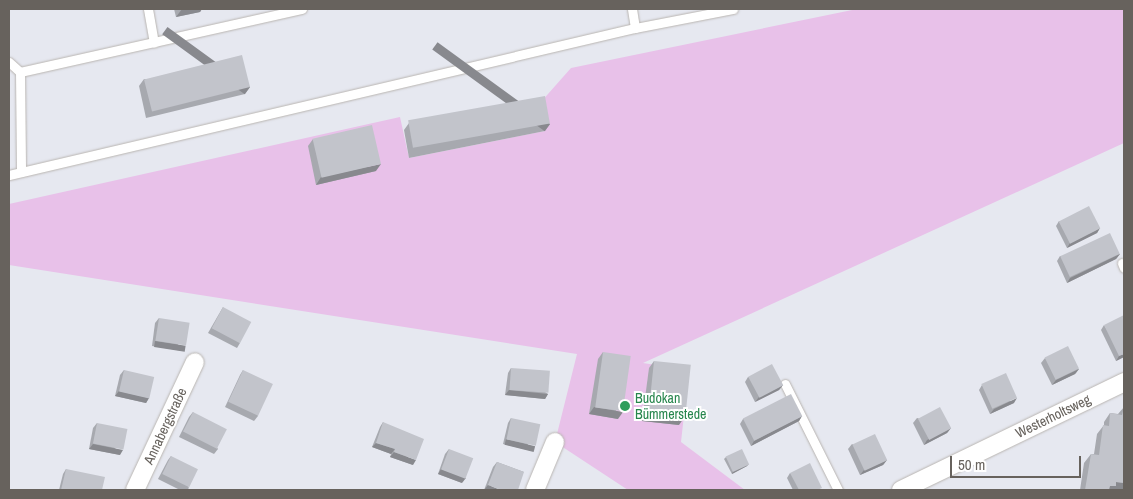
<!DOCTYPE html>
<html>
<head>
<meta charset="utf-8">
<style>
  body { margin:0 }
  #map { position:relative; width:1133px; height:499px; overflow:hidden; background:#e6e8f0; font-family:"Archivo Narrow",sans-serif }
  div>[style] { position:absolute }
  .green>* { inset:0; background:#e8c1e9 }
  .roads { filter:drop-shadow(0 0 1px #b9b5b1) drop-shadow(0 0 1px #b9b5b1) }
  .lane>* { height:9px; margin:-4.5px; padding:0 4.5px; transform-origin:4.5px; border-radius:4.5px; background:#fff }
  .street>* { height:18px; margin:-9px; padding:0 9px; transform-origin:9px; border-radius:9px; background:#fff }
  .wall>* { inset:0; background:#a7a9af }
  .shaded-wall>* { inset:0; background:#88898e; transform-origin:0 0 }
  .building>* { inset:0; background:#c2c4cb; transform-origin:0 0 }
  .dots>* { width:14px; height:14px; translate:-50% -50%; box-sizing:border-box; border:2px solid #fff; border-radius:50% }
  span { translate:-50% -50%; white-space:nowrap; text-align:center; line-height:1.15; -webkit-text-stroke:4px #fff; paint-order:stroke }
  .leisure-label { font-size:14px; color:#27864d }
  .left { translate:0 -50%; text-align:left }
  .street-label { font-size:14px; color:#67625d }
  .frame { position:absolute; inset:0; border:10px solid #67625d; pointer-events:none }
  .scale { position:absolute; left:950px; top:456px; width:131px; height:22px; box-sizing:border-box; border:2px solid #67625d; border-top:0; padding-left:6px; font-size:15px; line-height:18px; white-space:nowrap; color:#67625d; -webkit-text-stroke:4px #fff; paint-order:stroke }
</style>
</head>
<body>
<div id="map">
  <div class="green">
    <i style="clip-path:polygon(857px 9px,1124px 9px,1124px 143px,643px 363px,689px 370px,681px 442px,745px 490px,628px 490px,555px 442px,577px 354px,9px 265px,9px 204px,400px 117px,409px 158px,545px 131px,540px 103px,571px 68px)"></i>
  </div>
  <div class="roads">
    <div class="lane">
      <i style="left:148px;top:9px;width:34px;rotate:80deg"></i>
      <i style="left:632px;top:9px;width:19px;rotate:81deg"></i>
      <i style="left:9px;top:62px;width:15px;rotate:42deg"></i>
      <i style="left:20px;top:72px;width:289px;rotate:-12.6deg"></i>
      <i style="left:20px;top:72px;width:100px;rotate:89.4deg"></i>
      <i style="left:9px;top:175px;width:643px;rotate:-13.22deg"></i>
      <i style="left:635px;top:28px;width:100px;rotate:-11deg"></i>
      <i style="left:1122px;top:263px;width:5px;rotate:68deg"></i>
      <i style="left:785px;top:384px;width:119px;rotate:63.4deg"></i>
    </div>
    <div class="street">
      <i style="left:135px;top:490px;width:141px;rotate:-64.9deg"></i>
      <i style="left:535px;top:490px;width:52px;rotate:-67.4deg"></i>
      <i style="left:901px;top:490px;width:248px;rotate:-25.8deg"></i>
    </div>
  </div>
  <div class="wall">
    <i style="clip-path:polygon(174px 9px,202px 9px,200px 12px,176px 17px)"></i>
    <i style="clip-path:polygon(144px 79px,250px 87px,245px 94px,146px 118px,139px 86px)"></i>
    <i style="clip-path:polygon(409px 123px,550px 124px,545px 131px,409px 158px,404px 130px)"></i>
    <i style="clip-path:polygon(313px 139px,376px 171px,316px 185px,308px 146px)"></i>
    <i style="clip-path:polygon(1059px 221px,1100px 228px,1097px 233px,1067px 248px,1056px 226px)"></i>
    <i style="clip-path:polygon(1120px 254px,1116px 259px,1067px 283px,1057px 261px,1060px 256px)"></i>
    <i style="clip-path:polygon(223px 307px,240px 343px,237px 348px,208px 333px)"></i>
    <i style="clip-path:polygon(159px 318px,183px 351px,152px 346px,155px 323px)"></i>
    <i style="clip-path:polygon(1104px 325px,1124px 357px,1116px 361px,1101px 330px)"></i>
    <i style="clip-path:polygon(603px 352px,618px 419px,589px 414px,598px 359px)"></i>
    <i style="clip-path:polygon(1045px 358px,1079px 369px,1075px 374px,1052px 385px,1041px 363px)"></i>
    <i style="clip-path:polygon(654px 361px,679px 425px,642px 421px,649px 368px)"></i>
    <i style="clip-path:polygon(511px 368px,548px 394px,545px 399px,505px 395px,508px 373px)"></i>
    <i style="clip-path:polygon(124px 370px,149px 398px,146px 403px,115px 396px,120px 375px)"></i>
    <i style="clip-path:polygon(243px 370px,258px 416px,254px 421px,225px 407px,240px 375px)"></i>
    <i style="clip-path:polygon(748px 377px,783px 385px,779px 390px,755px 402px,745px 382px)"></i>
    <i style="clip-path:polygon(982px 385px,1014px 403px,990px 414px,979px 390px)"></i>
    <i style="clip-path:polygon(1124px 407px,1124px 490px,1080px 490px,1084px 463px,1091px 454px,1094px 454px,1097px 434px,1104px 425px,1104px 422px,1110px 413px,1118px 414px)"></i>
    <i style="clip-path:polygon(193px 412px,218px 449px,214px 454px,179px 437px,189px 417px)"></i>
    <i style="clip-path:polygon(802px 416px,799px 421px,751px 446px,740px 424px,743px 419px)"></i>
    <i style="clip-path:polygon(511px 418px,532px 451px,503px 444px,508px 423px)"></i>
    <i style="clip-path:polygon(917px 418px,951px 428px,947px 433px,924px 445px,913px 423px)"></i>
    <i style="clip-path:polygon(383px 422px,413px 465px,390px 457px,391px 454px,372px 447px,380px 427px)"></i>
    <i style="clip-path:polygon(97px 423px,120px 455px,89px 449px,93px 428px)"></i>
    <i style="clip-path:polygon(852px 444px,887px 460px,883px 465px,860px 475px,848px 449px)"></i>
    <i style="clip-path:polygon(449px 449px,462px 483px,438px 474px,445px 454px)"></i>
    <i style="clip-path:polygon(171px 456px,189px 488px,187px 490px,180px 490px,158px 479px,168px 460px)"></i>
    <i style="clip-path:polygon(726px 457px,747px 466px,732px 474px,724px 459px)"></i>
    <i style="clip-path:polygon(497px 462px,524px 472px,484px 490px,493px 467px)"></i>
    <i style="clip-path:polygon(66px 469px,102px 490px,59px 490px,63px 474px)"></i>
    <i style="clip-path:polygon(790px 473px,821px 490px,793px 490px,787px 478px)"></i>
  </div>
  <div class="shaded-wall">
    <i style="clip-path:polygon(182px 9px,202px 9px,200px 12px,176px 17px)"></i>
    <i style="left:250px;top:87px;width:9px;height:102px;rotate:126deg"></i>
    <i style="left:550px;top:124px;width:9px;height:139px;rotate:126deg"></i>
    <i style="clip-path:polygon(381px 164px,376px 171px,316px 185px,321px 177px)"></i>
    <i style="clip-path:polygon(1100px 228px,1097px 233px,1067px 248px,1070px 243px)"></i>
    <i style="clip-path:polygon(1120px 254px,1116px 259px,1067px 283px,1070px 278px)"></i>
    <i style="left:155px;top:341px;width:31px;height:6px;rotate:9deg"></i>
    <i style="clip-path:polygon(1124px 354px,1124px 357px,1116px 361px,1119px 356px)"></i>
    <i style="clip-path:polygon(1079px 369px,1075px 374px,1052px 385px,1056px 380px)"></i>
    <i style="clip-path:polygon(783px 385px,779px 390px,755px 402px,759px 397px)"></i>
    <i style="clip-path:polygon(509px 390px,548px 394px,545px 399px,505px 395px)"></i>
    <i style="clip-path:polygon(119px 391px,149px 398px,146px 403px,115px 396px)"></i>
    <i style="clip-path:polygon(1017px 398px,1014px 403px,990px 414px,994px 409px)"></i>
    <i style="clip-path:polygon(594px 407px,623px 412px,618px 419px,589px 414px)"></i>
    <i style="clip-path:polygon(647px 413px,684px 418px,679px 425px,642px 421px)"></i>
    <i style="clip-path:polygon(802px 416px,799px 421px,751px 446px,754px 441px)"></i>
    <i style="clip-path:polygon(951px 428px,947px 433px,924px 445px,927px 440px)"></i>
    <i style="left:506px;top:439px;width:30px;height:6px;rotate:14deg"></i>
    <i style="clip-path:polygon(376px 443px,395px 449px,391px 454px,372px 447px)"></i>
    <i style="clip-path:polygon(93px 444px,123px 450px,120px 455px,89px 449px)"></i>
    <i style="clip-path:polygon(394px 452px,416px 460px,413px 465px,390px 457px)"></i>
    <i style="clip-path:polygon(887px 460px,883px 465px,860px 475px,864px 470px)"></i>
    <i style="clip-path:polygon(749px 464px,747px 466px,732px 474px,733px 471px)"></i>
    <i style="clip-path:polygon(441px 469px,466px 478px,462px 483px,438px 474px)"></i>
    <i style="clip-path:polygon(1116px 482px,1124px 483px,1124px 490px,1107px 490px,1110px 486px)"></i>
    <i style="clip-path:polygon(488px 485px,501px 490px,484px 490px)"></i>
  </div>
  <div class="building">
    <i style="left:242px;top:55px;width:33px;height:101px;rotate:76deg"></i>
    <i style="left:545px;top:96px;width:28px;height:139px;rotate:80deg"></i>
    <i style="left:372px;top:125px;width:40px;height:61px;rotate:77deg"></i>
    <i style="left:1089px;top:206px;width:25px;height:34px;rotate:63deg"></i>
    <i style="left:1110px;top:233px;width:23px;height:55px;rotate:65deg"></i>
    <i style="left:223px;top:307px;width:32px;height:24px;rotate:28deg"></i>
    <i style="clip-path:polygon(1124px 315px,1124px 354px,1119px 356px,1104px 325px)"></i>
    <i style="left:159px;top:318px;width:31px;height:23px;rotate:9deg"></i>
    <i style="left:1068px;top:346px;width:25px;height:26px;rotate:64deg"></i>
    <i style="left:603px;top:352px;width:28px;height:56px;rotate:8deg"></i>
    <i style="left:654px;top:361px;width:37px;height:52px;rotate:6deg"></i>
    <i style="left:772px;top:364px;width:24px;height:27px;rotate:62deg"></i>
    <i style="left:511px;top:368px;width:39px;height:22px;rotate:4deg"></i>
    <i style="left:124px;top:370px;width:31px;height:22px;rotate:13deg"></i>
    <i style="left:243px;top:370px;width:33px;height:35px;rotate:25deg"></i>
    <i style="left:1006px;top:373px;width:27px;height:27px;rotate:66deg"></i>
    <i style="left:791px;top:394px;width:25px;height:54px;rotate:63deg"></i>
    <i style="left:940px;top:407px;width:24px;height:25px;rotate:62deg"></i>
    <i style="clip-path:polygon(1124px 407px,1124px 483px,1116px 482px,1116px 486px,1110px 486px,1109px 490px,1085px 490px,1091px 454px,1099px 455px,1103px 425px,1109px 426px,1110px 413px,1122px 415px)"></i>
    <i style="left:193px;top:412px;width:38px;height:22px;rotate:27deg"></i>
    <i style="left:511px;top:418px;width:30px;height:22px;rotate:12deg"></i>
    <i style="clip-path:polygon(383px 422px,424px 439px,416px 460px,394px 452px,395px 449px,376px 443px)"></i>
    <i style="left:97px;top:423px;width:31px;height:21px;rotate:11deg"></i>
    <i style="left:875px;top:434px;width:29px;height:25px;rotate:65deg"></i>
    <i style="left:449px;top:449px;width:26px;height:22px;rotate:21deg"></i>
    <i style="left:742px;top:449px;width:17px;height:18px;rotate:65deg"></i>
    <i style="left:171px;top:456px;width:30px;height:20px;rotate:26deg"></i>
    <i style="clip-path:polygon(497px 462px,524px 472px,518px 490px,501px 490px,488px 485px)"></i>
    <i style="clip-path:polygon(810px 463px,822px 488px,817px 490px,799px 490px,790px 473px)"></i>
    <i style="clip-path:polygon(66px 469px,105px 477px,102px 490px,61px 490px)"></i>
  </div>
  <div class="dots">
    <i style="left:625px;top:406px;background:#2e9e5b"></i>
  </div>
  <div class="leisure-label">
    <span class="left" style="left:635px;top:406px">Budokan<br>Bümmerstede</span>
  </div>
  <div class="street-label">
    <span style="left:1053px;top:416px;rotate:-26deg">Westerholtsweg</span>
    <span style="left:165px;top:426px;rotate:-65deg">Annabergstraße</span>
  </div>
  <div class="frame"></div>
  <div class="scale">50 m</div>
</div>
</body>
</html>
